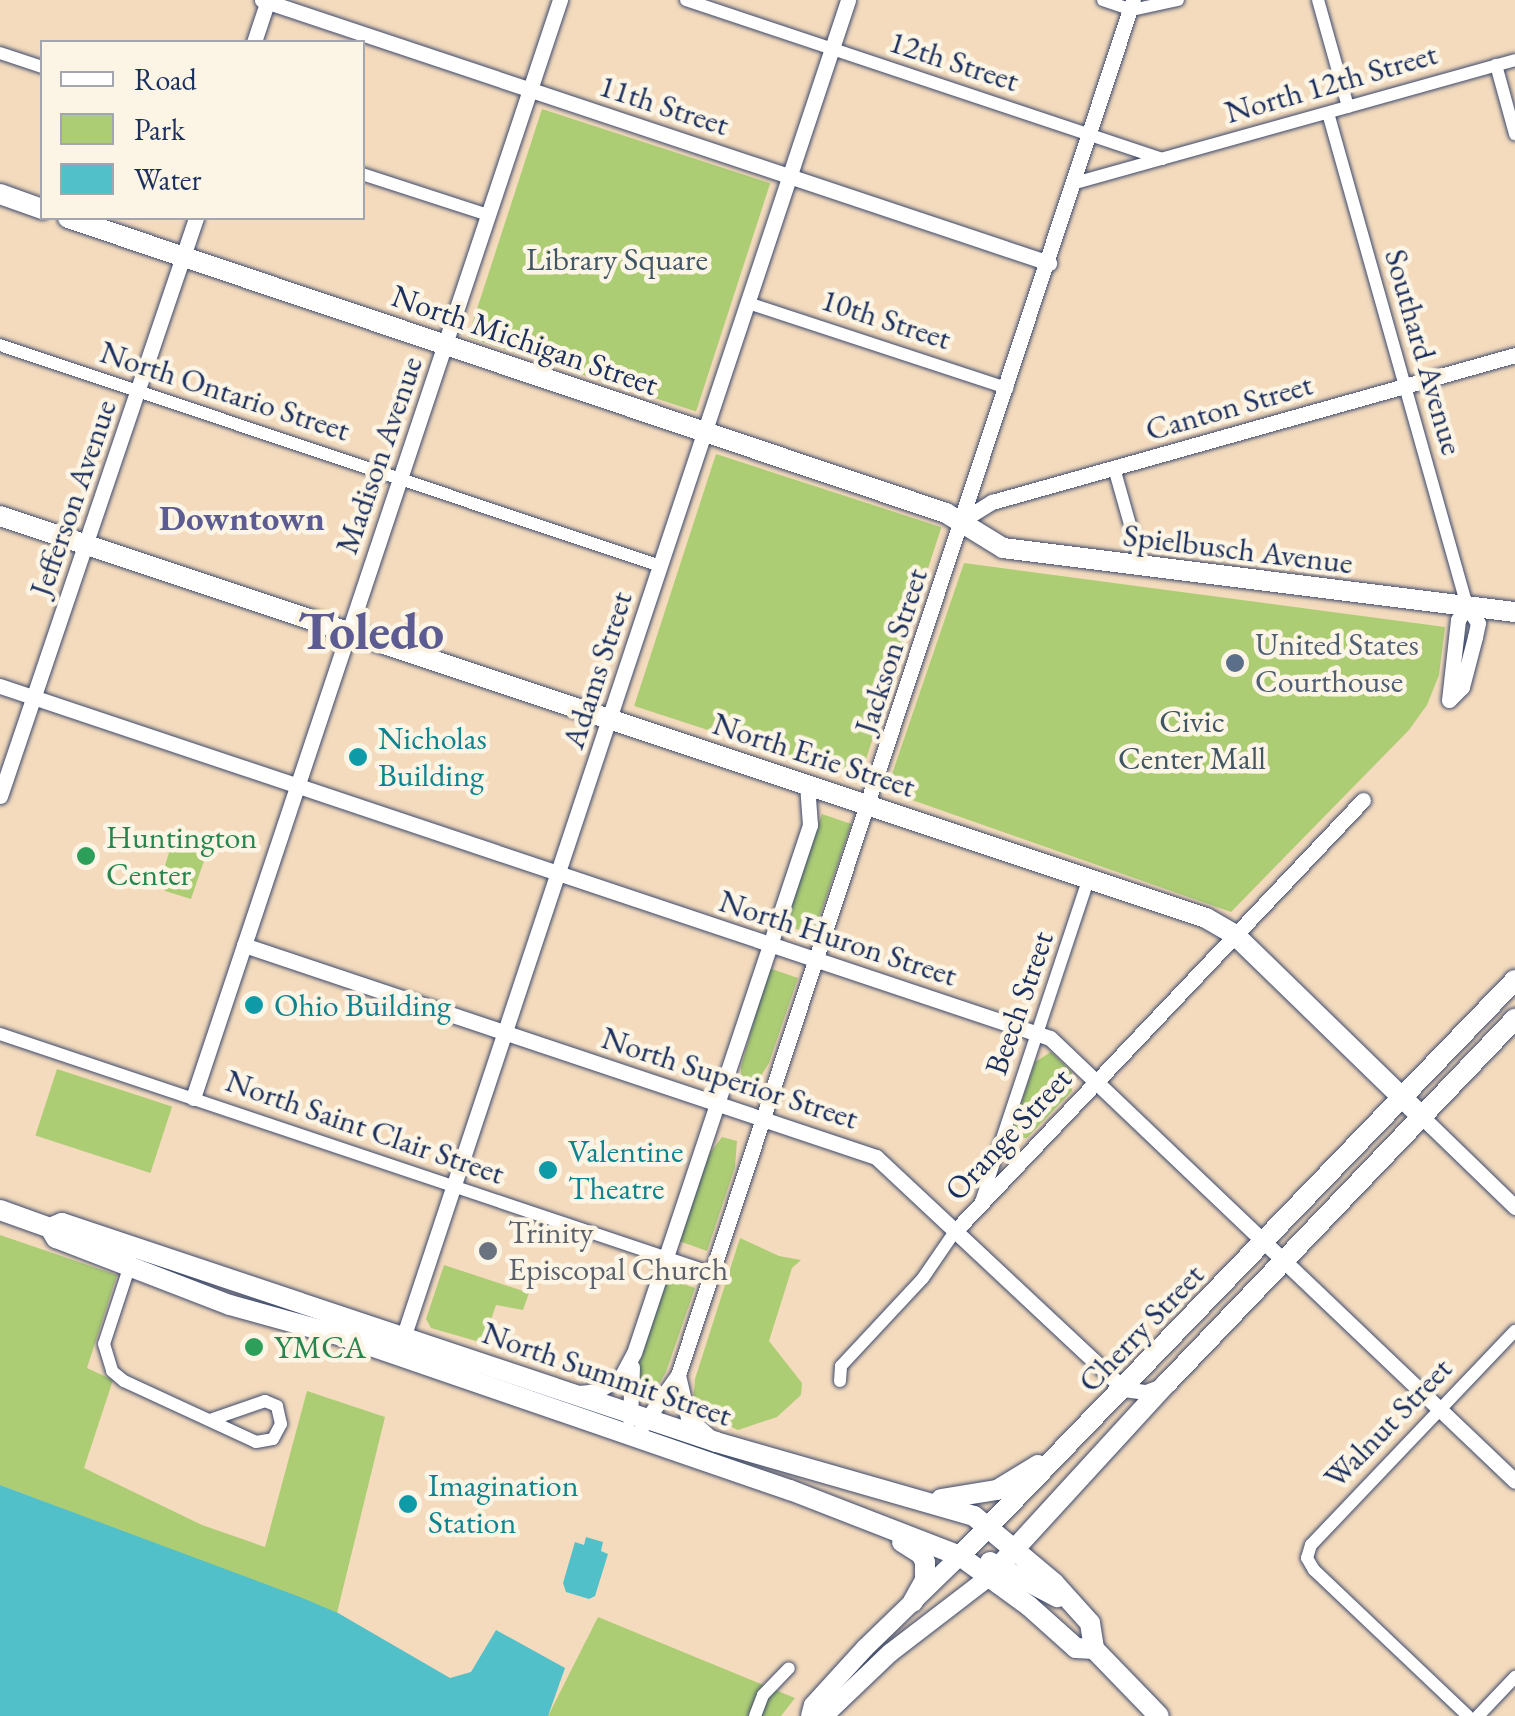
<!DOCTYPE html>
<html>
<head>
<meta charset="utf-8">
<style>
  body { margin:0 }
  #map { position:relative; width:1515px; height:1716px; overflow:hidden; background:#f4dbbd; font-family:"EB Garamond",serif }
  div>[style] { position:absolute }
  .green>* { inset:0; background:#adcd75; transform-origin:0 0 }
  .water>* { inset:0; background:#52c0c9 }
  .roads { filter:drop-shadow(0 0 2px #3c496c) drop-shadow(0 0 2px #3c496c) }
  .minor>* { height:12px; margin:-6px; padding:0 6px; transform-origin:6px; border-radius:6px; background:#fff }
  .tertiary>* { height:15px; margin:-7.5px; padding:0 7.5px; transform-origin:7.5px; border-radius:7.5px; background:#fff }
  .secondary>* { height:18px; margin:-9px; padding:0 9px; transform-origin:9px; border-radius:9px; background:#fff }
  .primary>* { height:20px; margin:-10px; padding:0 10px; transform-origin:10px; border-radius:10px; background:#fff }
  .dots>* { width:28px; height:28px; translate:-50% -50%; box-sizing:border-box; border:5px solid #fcf5e5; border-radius:50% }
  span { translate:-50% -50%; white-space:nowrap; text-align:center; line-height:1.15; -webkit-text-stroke:9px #fcf5e5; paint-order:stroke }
  .street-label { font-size:32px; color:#1b2f5e }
  .park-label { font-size:32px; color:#405664 }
  .service-label { font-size:32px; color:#4e5e75 }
  .left { translate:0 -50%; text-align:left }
  .culture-label { font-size:32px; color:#0d838f }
  .leisure-label { font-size:32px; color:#27864d }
  .worship-label { font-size:32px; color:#5b616d }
  .neighbourhood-label { font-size:35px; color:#5c5c92; font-weight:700 }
  .town-label { font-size:52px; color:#5c5c92; font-weight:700 }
  .legend { position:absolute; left:40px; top:40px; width:325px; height:180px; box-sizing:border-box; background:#fcf5e5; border:2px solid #a2a6af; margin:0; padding:12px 18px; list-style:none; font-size:30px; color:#1b2f5e }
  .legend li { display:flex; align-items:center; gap:20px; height:50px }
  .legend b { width:50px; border:2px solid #a2a6af }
</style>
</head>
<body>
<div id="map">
  <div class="green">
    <i style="left:542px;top:109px;width:240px;height:240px;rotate:18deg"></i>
    <i style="left:716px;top:454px;width:237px;height:265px;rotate:18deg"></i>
    <i style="clip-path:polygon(964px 563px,1445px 627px,1439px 675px,1427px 705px,1409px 730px,1231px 912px,892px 793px,888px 786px)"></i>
    <i style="left:822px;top:814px;width:31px;height:117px;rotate:19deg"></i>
    <i style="clip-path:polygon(174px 837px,208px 849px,191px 899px,165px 891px,160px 881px)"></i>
    <i style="clip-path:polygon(769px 968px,798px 978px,769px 1063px,756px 1084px,741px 1079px,741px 1067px)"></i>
    <i style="clip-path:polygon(1051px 1052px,1072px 1072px,1072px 1091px,1027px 1138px,1016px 1138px,1013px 1127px,1035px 1062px)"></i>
    <i style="left:57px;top:1069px;width:121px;height:70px;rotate:18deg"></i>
    <i style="clip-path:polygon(722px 1137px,737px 1141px,735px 1167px,707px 1251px,679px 1241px,705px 1160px)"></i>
    <i style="clip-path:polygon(0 1235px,117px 1275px,87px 1368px,113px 1380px,84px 1468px,202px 1525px,265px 1547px,307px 1391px,385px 1417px,337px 1613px,0 1485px)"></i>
    <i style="clip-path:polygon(740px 1238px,779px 1256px,801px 1260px,792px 1268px,769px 1341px,802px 1383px,801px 1395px,777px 1417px,738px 1430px,702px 1413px,693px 1402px,695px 1379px)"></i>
    <i style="clip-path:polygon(444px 1265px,529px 1293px,523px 1310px,496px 1305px,483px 1343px,431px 1328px,426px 1319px)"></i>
    <i style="clip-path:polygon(666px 1278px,695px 1288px,666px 1372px,650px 1399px,634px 1394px,634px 1381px)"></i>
    <i style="clip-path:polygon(598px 1617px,795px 1698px,781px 1716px,548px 1716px)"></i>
  </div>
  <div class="water">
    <i style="clip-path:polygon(0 1485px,300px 1597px,338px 1613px,450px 1678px,471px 1672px,496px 1630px,565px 1668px,548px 1716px,0 1716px)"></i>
    <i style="clip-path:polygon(586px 1537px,603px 1542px,601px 1551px,608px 1554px,595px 1596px,589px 1599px,566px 1592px,563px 1583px,575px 1542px,584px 1545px)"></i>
  </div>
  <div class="roads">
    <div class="minor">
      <i style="left:686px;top:0;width:502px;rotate:18.47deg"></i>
      <i style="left:1103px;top:0;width:31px;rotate:19deg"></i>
      <i style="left:1132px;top:10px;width:47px;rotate:-12.3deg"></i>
      <i style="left:1318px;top:0;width:111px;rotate:74.3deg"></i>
      <i style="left:0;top:53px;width:44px;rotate:18.4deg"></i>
      <i style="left:1496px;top:65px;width:72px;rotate:74.6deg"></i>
      <i style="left:1328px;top:113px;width:512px;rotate:74.25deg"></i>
      <i style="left:362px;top:174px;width:133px;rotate:18deg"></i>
      <i style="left:1075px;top:183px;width:457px;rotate:-15.6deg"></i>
      <i style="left:748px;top:303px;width:273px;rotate:18.2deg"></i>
      <i style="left:0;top:345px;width:696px;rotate:18.51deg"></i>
      <i style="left:1114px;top:468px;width:103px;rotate:74.2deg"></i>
      <i style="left:0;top:1034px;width:751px;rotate:18.56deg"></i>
      <i style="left:981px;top:1202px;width:342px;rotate:-71.6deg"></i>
      <i style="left:131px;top:1262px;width:86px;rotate:108.2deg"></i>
      <i style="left:104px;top:1344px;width:28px;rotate:73deg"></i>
      <i style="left:112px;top:1371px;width:16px;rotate:40deg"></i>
      <i style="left:124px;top:1381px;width:145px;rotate:24.8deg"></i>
      <i style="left:256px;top:1442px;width:17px;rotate:-10deg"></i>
      <i style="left:273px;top:1439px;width:17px;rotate:-62deg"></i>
      <i style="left:281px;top:1424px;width:18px;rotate:-103deg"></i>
      <i style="left:277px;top:1406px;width:13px;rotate:-157deg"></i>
      <i style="left:265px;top:1401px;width:58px;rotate:160.9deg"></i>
      <i style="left:840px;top:1381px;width:15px;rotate:-86deg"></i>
      <i style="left:841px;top:1366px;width:120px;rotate:-47deg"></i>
      <i style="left:923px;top:1278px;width:58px;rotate:-55.5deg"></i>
      <i style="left:755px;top:1716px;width:22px;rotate:-69deg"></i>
      <i style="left:763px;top:1695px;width:37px;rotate:-46deg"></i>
      <i style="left:1468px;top:1716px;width:212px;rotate:-136.5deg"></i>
      <i style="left:1314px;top:1570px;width:14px;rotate:-120deg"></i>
      <i style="left:1307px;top:1558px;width:14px;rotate:-73deg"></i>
      <i style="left:1311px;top:1545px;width:296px;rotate:-46.4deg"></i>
      <i style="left:1478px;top:1716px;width:54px;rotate:-46.5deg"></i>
    </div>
    <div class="tertiary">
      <i style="left:262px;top:0;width:830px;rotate:18.48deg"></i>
      <i style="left:254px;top:42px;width:44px;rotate:-71.6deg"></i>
      <i style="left:966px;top:518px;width:31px;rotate:-32deg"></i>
      <i style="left:992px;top:502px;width:543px;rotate:-15.7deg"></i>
      <i style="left:1467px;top:606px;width:20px;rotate:57deg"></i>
      <i style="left:1478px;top:623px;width:14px;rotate:102deg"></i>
      <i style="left:1475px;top:637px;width:52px;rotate:104.6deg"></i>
      <i style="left:1462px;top:687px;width:18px;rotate:135deg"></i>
      <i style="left:1449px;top:700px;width:81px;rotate:-83.6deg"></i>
      <i style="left:1458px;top:620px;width:17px;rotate:-57deg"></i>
      <i style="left:0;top:686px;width:1107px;rotate:18.53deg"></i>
      <i style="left:1050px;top:1038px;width:642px;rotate:43.61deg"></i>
      <i style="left:0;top:796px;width:610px;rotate:-71.27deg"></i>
      <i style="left:244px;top:945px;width:667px;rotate:18.54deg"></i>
      <i style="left:876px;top:1157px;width:340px;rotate:43.1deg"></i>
      <i style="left:1124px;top:1389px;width:22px;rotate:8deg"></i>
      <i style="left:1146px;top:1392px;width:19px;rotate:-21deg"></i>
      <i style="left:193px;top:1098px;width:1158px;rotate:-71.52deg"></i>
      <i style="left:1421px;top:1116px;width:131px;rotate:44.1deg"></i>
      <i style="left:956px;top:1230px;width:592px;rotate:-46.57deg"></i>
      <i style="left:401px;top:1344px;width:1416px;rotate:-71.6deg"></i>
      <i style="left:678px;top:1375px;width:44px;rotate:76.9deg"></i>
      <i style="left:688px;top:1418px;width:32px;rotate:41deg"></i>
      <i style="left:579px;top:1393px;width:18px;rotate:-6deg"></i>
      <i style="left:597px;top:1391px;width:28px;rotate:-30deg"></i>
      <i style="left:621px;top:1377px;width:27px;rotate:-62deg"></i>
      <i style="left:634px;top:1353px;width:557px;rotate:-71.57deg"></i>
      <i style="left:810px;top:825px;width:41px;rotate:-94.2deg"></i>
      <i style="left:630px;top:1419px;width:52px;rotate:-87.8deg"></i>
      <i style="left:642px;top:1426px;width:62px;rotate:-54.8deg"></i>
      <i style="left:678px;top:1375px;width:1448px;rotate:-71.69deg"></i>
    </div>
    <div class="secondary">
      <i style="left:810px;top:1716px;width:11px;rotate:-75deg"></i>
      <i style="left:813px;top:1705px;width:77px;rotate:-47.6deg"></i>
      <i style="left:865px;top:1648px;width:132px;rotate:-44.1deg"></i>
      <i style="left:824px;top:1716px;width:91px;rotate:-43.7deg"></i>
      <i style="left:890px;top:1653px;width:125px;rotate:-37.5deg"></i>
    </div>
    <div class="primary">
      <i style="left:0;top:194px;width:45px;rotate:19.7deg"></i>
      <i style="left:68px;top:218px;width:926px;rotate:18.57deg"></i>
      <i style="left:946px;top:513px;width:67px;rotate:31.6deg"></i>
      <i style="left:1003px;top:548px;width:516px;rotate:7.13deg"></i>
      <i style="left:0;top:516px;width:1271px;rotate:18.43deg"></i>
      <i style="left:1206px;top:918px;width:32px;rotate:30deg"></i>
      <i style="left:1234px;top:934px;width:261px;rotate:44.2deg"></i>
      <i style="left:0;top:1210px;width:53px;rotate:19.8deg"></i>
      <i style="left:50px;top:1228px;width:12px;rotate:59deg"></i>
      <i style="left:56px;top:1238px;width:186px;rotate:21.1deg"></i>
      <i style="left:230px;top:1305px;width:116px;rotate:15.5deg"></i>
      <i style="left:342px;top:1336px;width:474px;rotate:19deg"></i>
      <i style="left:790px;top:1490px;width:182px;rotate:21.2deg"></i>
      <i style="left:960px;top:1556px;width:85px;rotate:35.9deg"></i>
      <i style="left:1029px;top:1606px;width:63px;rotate:41.8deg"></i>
      <i style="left:1076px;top:1648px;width:18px;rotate:3deg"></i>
      <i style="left:50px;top:1228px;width:13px;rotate:-23deg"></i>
      <i style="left:62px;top:1223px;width:690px;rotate:18.51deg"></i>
      <i style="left:716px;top:1442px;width:268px;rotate:16deg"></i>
      <i style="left:974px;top:1516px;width:104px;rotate:39.9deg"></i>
      <i style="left:1054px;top:1583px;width:54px;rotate:48deg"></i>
      <i style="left:1090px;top:1623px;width:26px;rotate:81deg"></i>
      <i style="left:1094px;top:1649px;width:93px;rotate:45.9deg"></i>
      <i style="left:941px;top:1499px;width:57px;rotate:-9.1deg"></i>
      <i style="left:997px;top:1490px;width:48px;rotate:-31.4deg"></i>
      <i style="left:902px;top:1542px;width:22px;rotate:32deg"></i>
      <i style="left:921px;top:1554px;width:9px;rotate:63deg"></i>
      <i style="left:925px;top:1562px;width:18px;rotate:90deg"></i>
      <i style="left:925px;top:1580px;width:25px;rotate:119deg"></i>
      <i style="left:960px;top:1556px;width:800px;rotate:-46.06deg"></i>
      <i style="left:990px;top:1562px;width:76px;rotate:27.6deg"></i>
      <i style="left:989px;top:1577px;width:263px;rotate:-47.5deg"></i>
      <i style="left:1167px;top:1383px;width:504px;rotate:-46.29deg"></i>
    </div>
  </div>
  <div class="dots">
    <i style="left:1235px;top:663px;background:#5c6f8a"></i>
    <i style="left:358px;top:757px;background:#0f9aa8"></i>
    <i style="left:86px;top:856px;background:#2e9e5b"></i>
    <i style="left:254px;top:1005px;background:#0f9aa8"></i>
    <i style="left:548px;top:1170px;background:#0f9aa8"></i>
    <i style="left:488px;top:1251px;background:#6b7280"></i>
    <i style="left:254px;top:1347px;background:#2e9e5b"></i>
    <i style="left:408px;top:1504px;background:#0f9aa8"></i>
  </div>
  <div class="street-label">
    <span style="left:954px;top:61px;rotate:18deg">12th Street</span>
    <span style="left:1331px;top:83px;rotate:-16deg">North 12th Street</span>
    <span style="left:664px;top:105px;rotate:18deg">11th Street</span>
    <span style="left:886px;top:319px;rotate:18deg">10th Street</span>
    <span style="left:525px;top:340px;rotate:19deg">North Michigan Street</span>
    <span style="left:1424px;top:352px;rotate:74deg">Southard Avenue</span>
    <span style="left:225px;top:391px;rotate:18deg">North Ontario Street</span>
    <span style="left:1229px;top:407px;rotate:-16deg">Canton Street</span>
    <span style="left:379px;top:455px;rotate:-71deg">Madison Avenue</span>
    <span style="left:73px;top:498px;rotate:-71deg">Jefferson Avenue</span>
    <span style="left:1238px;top:549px;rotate:7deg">Spielbusch Avenue</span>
    <span style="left:891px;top:651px;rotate:-72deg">Jackson Street</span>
    <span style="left:597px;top:670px;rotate:-72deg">Adams Street</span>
    <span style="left:814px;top:755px;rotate:18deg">North Erie Street</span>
    <span style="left:838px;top:938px;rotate:18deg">North Huron Street</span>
    <span style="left:1019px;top:1003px;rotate:-71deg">Beech Street</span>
    <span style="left:730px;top:1078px;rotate:18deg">North Superior Street</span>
    <span style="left:365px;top:1127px;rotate:19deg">North Saint Clair Street</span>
    <span style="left:1008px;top:1134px;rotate:-47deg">Orange Street</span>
    <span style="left:1141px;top:1328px;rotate:-46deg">Cherry Street</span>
    <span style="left:607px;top:1374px;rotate:19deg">North Summit Street</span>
    <span style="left:1388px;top:1423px;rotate:-46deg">Walnut Street</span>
  </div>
  <div class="park-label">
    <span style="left:617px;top:259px">Library Square</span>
    <span style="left:1192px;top:740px">Civic<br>Center Mall</span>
  </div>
  <div class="service-label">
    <span class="left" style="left:1255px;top:663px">United States<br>Courthouse</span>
  </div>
  <div class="culture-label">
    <span class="left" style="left:378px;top:757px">Nicholas<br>Building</span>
    <span class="left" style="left:274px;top:1005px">Ohio Building</span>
    <span class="left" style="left:568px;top:1170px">Valentine<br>Theatre</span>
    <span class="left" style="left:428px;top:1504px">Imagination<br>Station</span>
  </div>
  <div class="leisure-label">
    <span class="left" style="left:106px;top:856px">Huntington<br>Center</span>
    <span class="left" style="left:274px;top:1347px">YMCA</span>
  </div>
  <div class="worship-label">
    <span class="left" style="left:508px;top:1251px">Trinity<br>Episcopal Church</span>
  </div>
  <div class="neighbourhood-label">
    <span style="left:242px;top:518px">Downtown</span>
  </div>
  <div class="town-label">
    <span style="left:371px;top:631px">Toledo</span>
  </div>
  <ul class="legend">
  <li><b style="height:12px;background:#fff"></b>Road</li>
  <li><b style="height:28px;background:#adcd75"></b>Park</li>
  <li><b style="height:28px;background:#52c0c9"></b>Water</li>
  </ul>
</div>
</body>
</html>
